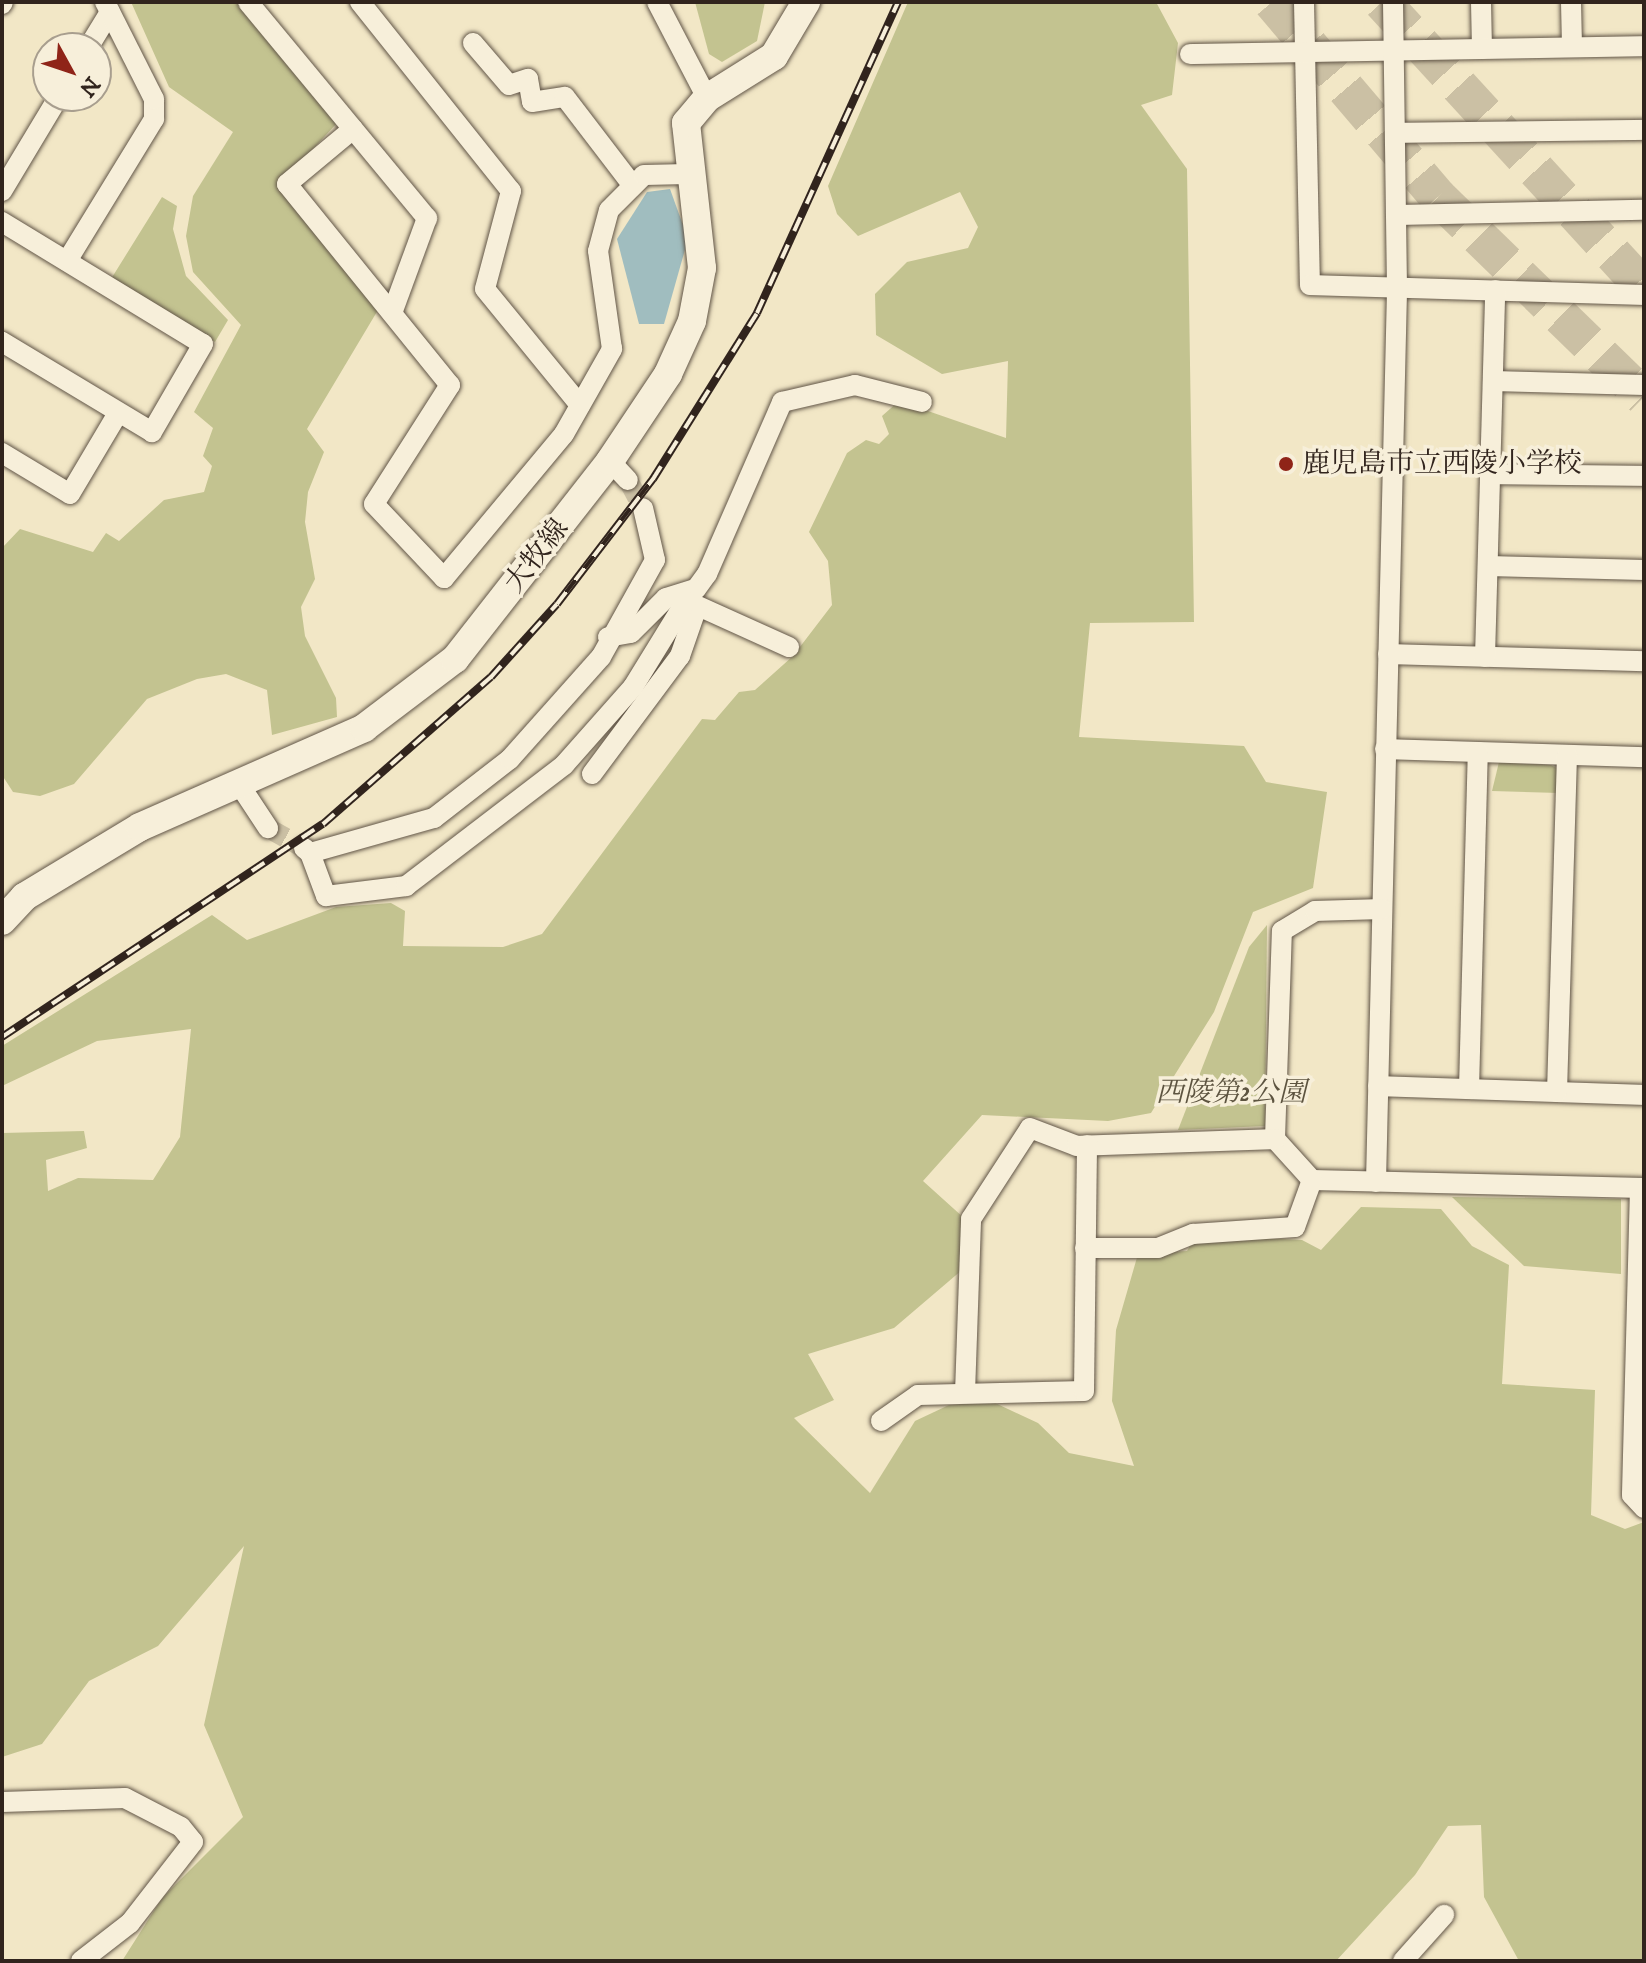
<!DOCTYPE html>
<html>
<head>
<meta charset="utf-8">
<style>
  body { margin:0 }
  #map { position:relative; width:1646px; height:1963px; overflow:hidden; background:#f2e7c6; font-family:"IM FELL DW Pica","Noto Serif JP",serif }
  div>[style] { position:absolute }
  .green>* { inset:0; background:#c3c390 }
  .water>* { inset:0; background:#a0bdbf }
  .street-tunnel>* { height:20px; margin-top:-10px; transform-origin:0; background:repeating-linear-gradient(90deg,#cbc0a4 0 20px,transparent 0 30px) }
  .highway-tunnel>* { height:38px; margin-top:-19px; transform-origin:0; background:repeating-linear-gradient(90deg,#cbc0a4 0 38px,transparent 0 57px) }
  .roads { filter:drop-shadow(0 0 2px #615547) drop-shadow(0 0 2px #615547) }
  .street>* { height:20px; margin:-10px; padding:0 10px; transform-origin:10px; border-radius:10px; background:#f7efda }
  .secondary>* { height:28px; margin:-14px; padding:0 14px; transform-origin:14px; border-radius:14px; background:#f7efda }
  .rail>* { height:8px; margin-top:-4px; transform-origin:0; background:repeating-linear-gradient(90deg,#f7efda 0 15px,#31241d 0 30px); box-sizing:border-box; border-block:2px solid #31241d }
  .dots>* { width:22px; height:22px; translate:-50% -50%; box-sizing:border-box; border:4px solid #f7efda; border-radius:50% }
  span { translate:-50% -50%; white-space:nowrap; text-align:center; line-height:1.15; -webkit-text-stroke:7px #f7efda; paint-order:stroke }
  .poi-label { font-size:28px; color:#31241d }
  .left { translate:0 -50%; text-align:left }
  .street-label { font-size:28px; color:#31241d }
  .park-label { font-size:28px; color:#5d5440; font-style:italic }
  .frame { position:absolute; inset:0; border:4px solid #31241d; pointer-events:none }
  .north { position:absolute; left:32px; top:32px; width:80px; height:80px; box-sizing:border-box; background:#f7efda; border:2px solid #a89e8e; border-radius:50%; rotate:130deg; font-size:22px; font-weight:700; line-height:32px; text-align:center; color:#31241d }
  .north::after { content:''; display:block; margin:auto; width:28px; height:36px; background:#8f2418; clip-path:polygon(50% 0,100% 100%,50% 72%,0 100%) }
</style>
</head>
<body>
<div id="map">
  <div class="green">
    <i style="clip-path:polygon(131px 2px,238px 2px,337px 123px,278px 187px,378px 310px,307px 429px,324px 452px,308px 492px,305px 522px,315px 579px,301px 607px,305px 636px,336px 698px,337px 717px,272px 735px,267px 690px,226px 674px,197px 679px,147px 699px,74px 784px,40px 796px,13px 792px,2px 775px,2px 548px,20px 529px,93px 552px,106px 533px,119px 541px,164px 500px,204px 492px,212px 466px,203px 456px,213px 428px,194px 412px,241px 325px,193px 272px,186px 236px,193px 196px,233px 132px,169px 87px)"></i>
    <i style="clip-path:polygon(695px 2px,765px 2px,757px 41px,722px 62px,709px 54px)"></i>
    <i style="clip-path:polygon(908px 2px,1156px 2px,1178px 43px,1172px 95px,1141px 105px,1187px 169px,1194px 622px,1090px 623px,1079px 737px,1244px 746px,1266px 782px,1327px 792px,1313px 888px,1253px 912px,1214px 1012px,1151px 1113px,1108px 1121px,982px 1115px,923px 1181px,964px 1218px,962px 1270px,894px 1328px,808px 1354px,834px 1400px,794px 1418px,870px 1493px,915px 1421px,949px 1405px,993px 1402px,1038px 1423px,1069px 1453px,1134px 1466px,1112px 1401px,1116px 1330px,1138px 1254px,1187px 1251px,1196px 1235px,1302px 1240px,1321px 1250px,1361px 1207px,1441px 1209px,1472px 1246px,1509px 1265px,1502px 1384px,1595px 1390px,1591px 1515px,1625px 1529px,1644px 1522px,1644px 1961px,1519px 1961px,1484px 1897px,1481px 1825px,1448px 1826px,1415px 1875px,1336px 1961px,122px 1961px,162px 1898px,243px 1817px,204px 1725px,244px 1546px,158px 1646px,89px 1681px,42px 1744px,2px 1757px,2px 1133px,84px 1131px,87px 1148px,46px 1160px,48px 1191px,78px 1178px,153px 1180px,180px 1137px,191px 1029px,97px 1041px,2px 1086px,2px 1046px,212px 915px,247px 940px,336px 907px,391px 903px,405px 911px,403px 946px,503px 947px,542px 934px,702px 719px,715px 720px,739px 692px,755px 690px,793px 656px,832px 605px,828px 561px,809px 532px,847px 453px,866px 440px,879px 444px,889px 434px,882px 416px,899px 401px,1006px 438px,1008px 361px,942px 374px,876px 335px,875px 294px,907px 262px,968px 248px,978px 227px,960px 192px,858px 236px,837px 214px,828px 186px)"></i>
    <i style="clip-path:polygon(162px 197px,177px 206px,173px 229px,186px 276px,228px 320px,215px 342px,111px 279px)"></i>
    <i style="clip-path:polygon(1499px 762px,1551px 765px,1560px 770px,1559px 793px,1492px 791px)"></i>
    <i style="clip-path:polygon(1267px 925px,1265px 1126px,1178px 1130px,1249px 947px)"></i>
    <i style="clip-path:polygon(1452px 1197px,1621px 1199px,1621px 1274px,1524px 1266px)"></i>
  </div>
  <div class="water">
    <i style="clip-path:polygon(670px 189px,688px 239px,664px 324px,639px 324px,617px 239px,647px 192px)"></i>
  </div>
  <div class="street-tunnel">
    <i style="left:628px;top:480px;width:32px;rotate:62deg"></i>
    <i style="left:268px;top:828px;width:41px;rotate:29.1deg"></i>
  </div>
  <div class="highway-tunnel">
    <i style="left:1272px;top:2px;width:256px;rotate:49.6deg"></i>
    <i style="left:1438px;top:197px;width:287px;rotate:44.2deg"></i>
    <i style="left:1382px;top:2px;width:388px;rotate:47.5deg"></i>
  </div>
  <div class="roads">
    <div class="street">
      <i style="left:248px;top:2px;width:281px;rotate:50.4deg"></i>
      <i style="left:427px;top:218px;width:101px;rotate:110.2deg"></i>
      <i style="left:360px;top:2px;width:242px;rotate:51.4deg"></i>
      <i style="left:511px;top:191px;width:101px;rotate:104.9deg"></i>
      <i style="left:485px;top:289px;width:150px;rotate:50.7deg"></i>
      <i style="left:657px;top:2px;width:108px;rotate:62.5deg"></i>
      <i style="left:1304px;top:2px;width:283px;rotate:88.8deg"></i>
      <i style="left:1310px;top:285px;width:334px;rotate:1.7deg"></i>
      <i style="left:1481px;top:2px;width:47px;rotate:88.8deg"></i>
      <i style="left:1571px;top:2px;width:45px;rotate:88.7deg"></i>
      <i style="left:2px;top:4px;width:2px;rotate:-63deg"></i>
      <i style="left:473px;top:43px;width:55px;rotate:49.4deg"></i>
      <i style="left:509px;top:85px;width:20px;rotate:-18deg"></i>
      <i style="left:528px;top:79px;width:23px;rotate:80deg"></i>
      <i style="left:532px;top:102px;width:33px;rotate:-9deg"></i>
      <i style="left:565px;top:97px;width:107px;rotate:52.6deg"></i>
      <i style="left:88px;top:48px;width:42px;rotate:-58.6deg"></i>
      <i style="left:1190px;top:54px;width:454px;rotate:-1deg"></i>
      <i style="left:353px;top:129px;width:86px;rotate:140.2deg"></i>
      <i style="left:287px;top:184px;width:259px;rotate:51deg"></i>
      <i style="left:450px;top:385px;width:141px;rotate:122.6deg"></i>
      <i style="left:374px;top:504px;width:102px;rotate:46.6deg"></i>
      <i style="left:444px;top:578px;width:187px;rotate:-50.2deg"></i>
      <i style="left:564px;top:434px;width:98px;rotate:-60.5deg"></i>
      <i style="left:612px;top:349px;width:99px;rotate:-98.1deg"></i>
      <i style="left:598px;top:251px;width:42px;rotate:-75deg"></i>
      <i style="left:609px;top:210px;width:49px;rotate:-45deg"></i>
      <i style="left:644px;top:175px;width:44px;rotate:-1.3deg"></i>
      <i style="left:1395px;top:133px;width:249px;rotate:-0.7deg"></i>
      <i style="left:2px;top:191px;width:111px;rotate:-59deg"></i>
      <i style="left:1396px;top:215px;width:248px;rotate:-1.2deg"></i>
      <i style="left:2px;top:222px;width:235px;rotate:31.3deg"></i>
      <i style="left:203px;top:344px;width:102px;rotate:120.1deg"></i>
      <i style="left:152px;top:432px;width:175px;rotate:-149deg"></i>
      <i style="left:67px;top:261px;width:167px;rotate:-58.5deg"></i>
      <i style="left:154px;top:119px;width:20px;rotate:-90deg"></i>
      <i style="left:154px;top:99px;width:109px;rotate:-116.8deg"></i>
      <i style="left:1493px;top:381px;width:151px;rotate:1.5deg"></i>
      <i style="left:2px;top:453px;width:79px;rotate:31.1deg"></i>
      <i style="left:70px;top:494px;width:94px;rotate:-59.3deg"></i>
      <i style="left:610px;top:461px;width:26px;rotate:47deg"></i>
      <i style="left:1490px;top:474px;width:154px;rotate:0.7deg"></i>
      <i style="left:1488px;top:566px;width:156px;rotate:1.5deg"></i>
      <i style="left:687px;top:601px;width:112px;rotate:24.3deg"></i>
      <i style="left:608px;top:637px;width:23px;rotate:-10deg"></i>
      <i style="left:631px;top:633px;width:49px;rotate:-45deg"></i>
      <i style="left:666px;top:598px;width:31px;rotate:-17deg"></i>
      <i style="left:696px;top:589px;width:19px;rotate:-54deg"></i>
      <i style="left:707px;top:574px;width:188px;rotate:-66.4deg"></i>
      <i style="left:782px;top:402px;width:75px;rotate:-13.1deg"></i>
      <i style="left:855px;top:385px;width:69px;rotate:14.2deg"></i>
      <i style="left:1388px;top:654px;width:256px;rotate:1.6deg"></i>
      <i style="left:1485px;top:657px;width:367px;rotate:-88.4deg"></i>
      <i style="left:1385px;top:749px;width:259px;rotate:1.8deg"></i>
      <i style="left:592px;top:774px;width:147px;rotate:-53.3deg"></i>
      <i style="left:680px;top:656px;width:52px;rotate:-70.9deg"></i>
      <i style="left:239px;top:784px;width:53px;rotate:56.6deg"></i>
      <i style="left:304px;top:848px;width:8px;rotate:40deg"></i>
      <i style="left:310px;top:853px;width:129px;rotate:-15.8deg"></i>
      <i style="left:434px;top:818px;width:96px;rotate:-37.8deg"></i>
      <i style="left:510px;top:759px;width:137px;rotate:-48.3deg"></i>
      <i style="left:601px;top:657px;width:111px;rotate:-60.9deg"></i>
      <i style="left:655px;top:560px;width:53px;rotate:-103deg"></i>
      <i style="left:310px;top:853px;width:46px;rotate:69.6deg"></i>
      <i style="left:326px;top:896px;width:81px;rotate:-7.1deg"></i>
      <i style="left:406px;top:886px;width:199px;rotate:-37.4deg"></i>
      <i style="left:564px;top:765px;width:104px;rotate:-48.5deg"></i>
      <i style="left:633px;top:687px;width:101px;rotate:-58.4deg"></i>
      <i style="left:1378px;top:1086px;width:266px;rotate:1.9deg"></i>
      <i style="left:1469px;top:1089px;width:337px;rotate:-88.5deg"></i>
      <i style="left:1557px;top:1092px;width:337px;rotate:-88.3deg"></i>
      <i style="left:1312px;top:1180px;width:332px;rotate:1.4deg"></i>
      <i style="left:1376px;top:1182px;width:894px;rotate:-88.65deg"></i>
      <i style="left:1397px;top:288px;width:286px;rotate:-90.8deg"></i>
      <i style="left:1640px;top:1188px;width:307px;rotate:91.5deg"></i>
      <i style="left:1632px;top:1495px;width:18px;rotate:47deg"></i>
      <i style="left:1085px;top:1248px;width:73px"></i>
      <i style="left:1158px;top:1248px;width:38px;rotate:-22deg"></i>
      <i style="left:1193px;top:1234px;width:102px;rotate:-3.9deg"></i>
      <i style="left:1295px;top:1227px;width:50px;rotate:-70.1deg"></i>
      <i style="left:1312px;top:1180px;width:55px;rotate:-132.1deg"></i>
      <i style="left:1275px;top:1139px;width:208px;rotate:-88.1deg"></i>
      <i style="left:1282px;top:931px;width:39px;rotate:-31deg"></i>
      <i style="left:1315px;top:911px;width:67px;rotate:-1.7deg"></i>
      <i style="left:965px;top:1393px;width:174px;rotate:-88deg"></i>
      <i style="left:971px;top:1219px;width:108px;rotate:-57deg"></i>
      <i style="left:1030px;top:1128px;width:50px;rotate:21deg"></i>
      <i style="left:1077px;top:1146px;width:198px;rotate:-2deg"></i>
      <i style="left:881px;top:1421px;width:45px;rotate:-35.1deg"></i>
      <i style="left:918px;top:1395px;width:166px;rotate:-1.4deg"></i>
      <i style="left:1084px;top:1391px;width:246px;rotate:-89.3deg"></i>
      <i style="left:2px;top:1802px;width:123px;rotate:-1.9deg"></i>
      <i style="left:125px;top:1798px;width:63px;rotate:27.4deg"></i>
      <i style="left:181px;top:1827px;width:19px;rotate:51deg"></i>
      <i style="left:193px;top:1842px;width:103px;rotate:127.9deg"></i>
      <i style="left:130px;top:1923px;width:62px;rotate:142.2deg"></i>
      <i style="left:1403px;top:1961px;width:62px;rotate:-48.3deg"></i>
    </div>
    <div class="secondary">
      <i style="left:2px;top:921px;width:33px;rotate:-47deg"></i>
      <i style="left:24px;top:897px;width:135px;rotate:-31.1deg"></i>
      <i style="left:140px;top:827px;width:245px;rotate:-23.8deg"></i>
      <i style="left:364px;top:728px;width:114px;rotate:-37.2deg"></i>
      <i style="left:455px;top:659px;width:251px;rotate:-51.9deg"></i>
      <i style="left:610px;top:461px;width:105px;rotate:-56.3deg"></i>
      <i style="left:668px;top:374px;width:58px;rotate:-65.6deg"></i>
      <i style="left:692px;top:321px;width:54px;rotate:-79.3deg"></i>
      <i style="left:702px;top:268px;width:146px;rotate:-96.3deg"></i>
      <i style="left:686px;top:123px;width:33px;rotate:-50deg"></i>
      <i style="left:707px;top:98px;width:79px;rotate:-32.1deg"></i>
      <i style="left:774px;top:56px;width:63px;rotate:-59.3deg"></i>
    </div>
  </div>
  <div class="rail">
    <i style="left:2px;top:1037px;width:385px;rotate:-33.6deg"></i>
    <i style="left:323px;top:824px;width:223px;rotate:-41.2deg"></i>
    <i style="left:491px;top:677px;width:98px;rotate:-47.9deg"></i>
    <i style="left:557px;top:604px;width:158px;rotate:-52.5deg"></i>
    <i style="left:653px;top:479px;width:196px;rotate:-57.9deg"></i>
    <i style="left:757px;top:313px;width:341px;rotate:-65.6deg"></i>
  </div>
  <div class="dots">
    <i style="left:1286px;top:464px;background:#8f2418"></i>
  </div>
  <div class="poi-label">
    <span class="left" style="left:1302px;top:464px">鹿児島市立西陵小学校</span>
  </div>
  <div class="street-label">
    <span style="left:537px;top:556px;rotate:-52deg">大牧線</span>
  </div>
  <div class="park-label">
    <span style="left:1231px;top:1093px">西陵第2公園</span>
  </div>
  <div class="frame"></div>
  <div class="north">N</div>
</div>
</body>
</html>
